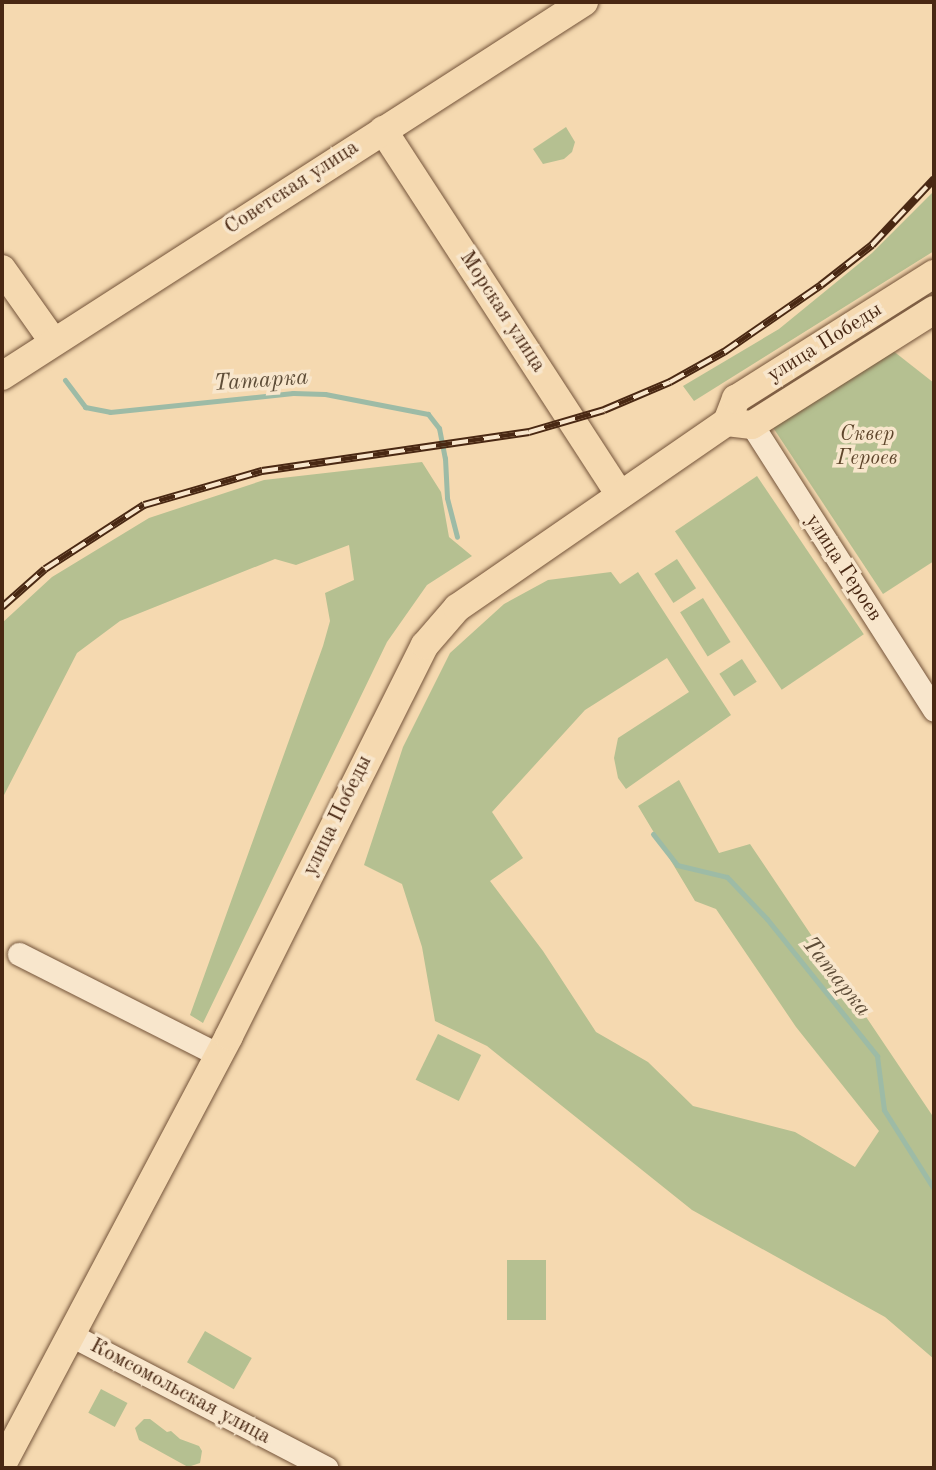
<!DOCTYPE html>
<html>
<head>
<meta charset="utf-8">
<style>
  body { margin:0 }
  #map { position:relative; width:936px; height:1470px; overflow:hidden; background:#f5d9b0; font-family:"Old Standard TT",serif }
  div>[style] { position:absolute }
  .green>* { inset:0; background:#b5c091; transform-origin:0 0 }
  .stream>* { height:5px; margin:-2.5px; padding:0 2.5px; transform-origin:2.5px; border-radius:2.5px; background:#9dbba6 }
  .roads { filter:drop-shadow(0 0 2px #74543a) drop-shadow(0 0 2px #74543a) }
  .minor>* { height:23px; margin:-11.5px; padding:0 11.5px; transform-origin:11.5px; border-radius:11.5px; background:#f8e6cc }
  .major>* { height:28px; margin:-14px; padding:0 14px; transform-origin:14px; border-radius:14px; background:#f5d9b0 }
  .rail>* { height:8px; margin-top:-4px; transform-origin:0; background:repeating-linear-gradient(90deg,#f8e6cc 0 16px,#492813 0 32px); box-sizing:border-box; border-block:2px solid #492813 }
  span { translate:-50% -50%; white-space:nowrap; text-align:center; line-height:1.15; -webkit-text-stroke:7px #f8e6cc; paint-order:stroke }
  .street-label { font-size:21px; color:#492813 }
  .park-label { font-size:21px; color:#5f462c; font-style:italic }
  .water-label { font-size:23px; color:#5e4d38; font-style:italic }
  .frame { position:absolute; inset:0; border:4px solid #492813; pointer-events:none }
</style>
</head>
<body>
<div id="map">
  <div class="green">
    <i style="clip-path:polygon(566px 127px,575px 142px,572px 152px,564px 159px,543px 164px,533px 149px)"></i>
    <i style="clip-path:polygon(934px 191px,934px 251px,694px 401px,683px 386px,779px 329px,872px 253px)"></i>
    <i style="clip-path:polygon(892px 350px,934px 383px,934px 561px,883px 594px,772px 426px)"></i>
    <i style="clip-path:polygon(422px 462px,441px 492px,449px 537px,472px 556px,427px 585px,387px 642px,203px 1023px,190px 1015px,323px 646px,330px 621px,325px 593px,354px 580px,349px 545px,296px 565px,275px 559px,120px 621px,77px 653px,2px 799px,2px 623px,52px 577px,149px 518px,264px 480px)"></i>
    <i style="left:757px;top:476px;width:191px;height:99px;rotate:56deg"></i>
    <i style="left:677px;top:559px;width:35px;height:27px;rotate:57deg"></i>
    <i style="clip-path:polygon(611px 572px,620px 584px,638px 572px,731px 715px,626px 789px,618px 778px,614px 758px,618px 738px,689px 692px,667px 658px,585px 710px,492px 812px,523px 858px,490px 881px,543px 951px,596px 1032px,648px 1062px,693px 1106px,795px 1132px,855px 1167px,879px 1131px,796px 1027px,716px 909px,695px 901px,638px 806px,679px 780px,719px 853px,750px 844px,934px 1118px,934px 1359px,885px 1317px,692px 1210px,487px 1046px,435px 1021px,422px 947px,402px 884px,364px 865px,403px 747px,450px 653px,504px 604px,548px 580px)"></i>
    <i style="left:703px;top:598px;width:52px;height:27px;rotate:58deg"></i>
    <i style="left:742px;top:659px;width:27px;height:27px;rotate:57deg"></i>
    <i style="left:438px;top:1034px;width:48px;height:51px;rotate:26deg"></i>
    <i style="left:507px;top:1260px;width:39px;height:60px"></i>
    <i style="left:205px;top:1331px;width:54px;height:36px;rotate:30deg"></i>
    <i style="left:101px;top:1389px;width:30px;height:27px;rotate:28deg"></i>
    <i style="clip-path:polygon(144px 1419px,150px 1419px,167px 1432px,171px 1431px,180px 1439px,199px 1446px,202px 1451px,200px 1463px,188px 1467px,139px 1440px,135px 1428px)"></i>
  </div>
  <div class="stream">
    <i style="left:65px;top:380px;width:34px;rotate:53deg"></i>
    <i style="left:85px;top:407px;width:25px;rotate:11deg"></i>
    <i style="left:110px;top:412px;width:184px;rotate:-5.9deg"></i>
    <i style="left:293px;top:393px;width:32px;rotate:2deg"></i>
    <i style="left:325px;top:394px;width:105px;rotate:11deg"></i>
    <i style="left:428px;top:414px;width:18px;rotate:52deg"></i>
    <i style="left:439px;top:428px;width:31px;rotate:79deg"></i>
    <i style="left:445px;top:458px;width:40px;rotate:87.1deg"></i>
    <i style="left:447px;top:498px;width:40px;rotate:75.6deg"></i>
    <i style="left:653px;top:834px;width:39px;rotate:52deg"></i>
    <i style="left:677px;top:865px;width:51px;rotate:13.5deg"></i>
    <i style="left:727px;top:877px;width:58px;rotate:46.4deg"></i>
    <i style="left:767px;top:919px;width:176px;rotate:51.2deg"></i>
    <i style="left:877px;top:1056px;width:54px;rotate:82.6deg"></i>
    <i style="left:884px;top:1110px;width:93px;rotate:57.7deg"></i>
  </div>
  <div class="roads">
    <div class="minor">
      <i style="left:752px;top:425px;width:338px;rotate:57.4deg"></i>
      <i style="left:19px;top:954px;width:224px;rotate:26.8deg"></i>
      <i style="left:71px;top:1335px;width:288px;rotate:27.5deg"></i>
    </div>
    <div class="major">
      <i style="left:383px;top:130px;width:435px;rotate:57deg"></i>
      <i style="left:2px;top:269px;width:88px;rotate:54.7deg"></i>
      <i style="left:2px;top:376px;width:692px;rotate:-32.73deg"></i>
      <i style="left:727px;top:422px;width:25px;rotate:7deg"></i>
      <i style="left:752px;top:425px;width:215px;rotate:-32.3deg"></i>
      <i style="left:2px;top:1465px;width:485px;rotate:-62.1deg"></i>
      <i style="left:229px;top:1036px;width:437px;rotate:-63.4deg"></i>
      <i style="left:425px;top:645px;width:49px;rotate:-49.1deg"></i>
      <i style="left:457px;top:608px;width:328px;rotate:-34.6deg"></i>
      <i style="left:727px;top:422px;width:25px;rotate:-69deg"></i>
      <i style="left:736px;top:399px;width:234px;rotate:-32.3deg"></i>
    </div>
  </div>
  <div class="rail">
    <i style="left:2px;top:607px;width:57px;rotate:-41.5deg"></i>
    <i style="left:45px;top:569px;width:118px;rotate:-32.9deg"></i>
    <i style="left:144px;top:505px;width:123px;rotate:-16.1deg"></i>
    <i style="left:262px;top:471px;width:270px;rotate:-8.3deg"></i>
    <i style="left:529px;top:432px;width:78px;rotate:-16.3deg"></i>
    <i style="left:604px;top:410px;width:72px;rotate:-23deg"></i>
    <i style="left:670px;top:382px;width:62px;rotate:-29.1deg"></i>
    <i style="left:724px;top:352px;width:118px;rotate:-34.6deg"></i>
    <i style="left:821px;top:285px;width:65px;rotate:-38.1deg"></i>
    <i style="left:872px;top:245px;width:91px;rotate:-46.8deg"></i>
  </div>
  <div class="street-label">
    <span style="left:292px;top:188px;rotate:-33deg">Советская улица</span>
    <span style="left:502px;top:312px;rotate:57deg">Морская улица</span>
    <span style="left:825px;top:343px;rotate:-32deg">улица Победы</span>
    <span style="left:843px;top:568px;rotate:57deg">улица Героев</span>
    <span style="left:338px;top:816px;rotate:-64deg">улица Победы</span>
    <span style="left:180px;top:1392px;rotate:28deg">Комсомольская улица</span>
  </div>
  <div class="park-label">
    <span style="left:867px;top:447px">Сквер<br>Героев</span>
  </div>
  <div class="water-label">
    <span style="left:261px;top:381px;rotate:-4deg">Татарка</span>
    <span style="left:836px;top:977px;rotate:51deg">Татарка</span>
  </div>
  <div class="frame"></div>
</div>
</body>
</html>
